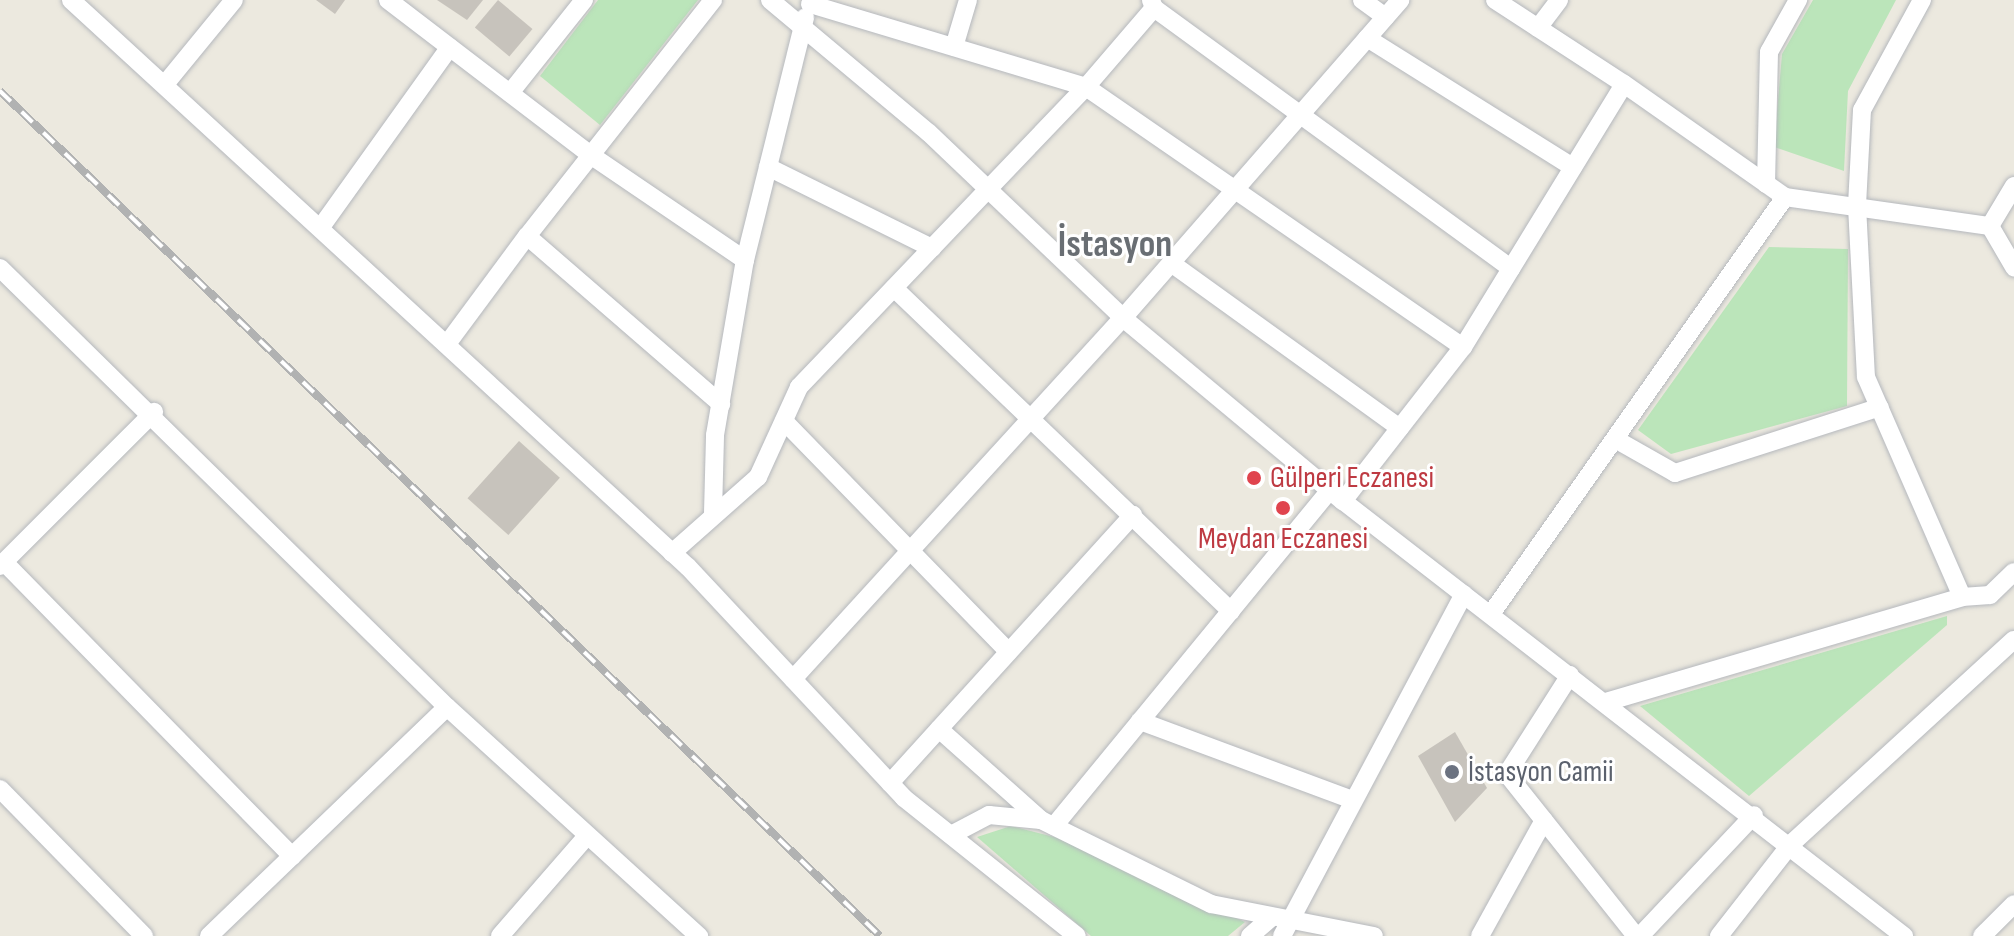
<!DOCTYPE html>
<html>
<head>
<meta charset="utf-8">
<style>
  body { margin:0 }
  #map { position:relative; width:2014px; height:936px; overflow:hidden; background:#ece9df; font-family:"Sofia Sans Condensed",sans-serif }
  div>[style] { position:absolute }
  .green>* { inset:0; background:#bbe5ba }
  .building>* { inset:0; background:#c7c3bc; transform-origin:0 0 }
  .roads { filter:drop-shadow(0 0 2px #b5b8bd) drop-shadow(0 0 2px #b5b8bd) }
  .minor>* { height:18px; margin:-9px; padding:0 9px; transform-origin:9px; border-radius:9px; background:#fff }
  .rail>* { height:8px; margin-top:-4px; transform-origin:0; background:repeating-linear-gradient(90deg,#fff 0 15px,#b1b2b2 0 30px); box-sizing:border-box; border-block:2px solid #b1b2b2 }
  .dots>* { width:22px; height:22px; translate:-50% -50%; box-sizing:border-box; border:4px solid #fff; border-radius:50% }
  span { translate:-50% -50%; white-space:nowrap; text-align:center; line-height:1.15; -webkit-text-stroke:6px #fff; paint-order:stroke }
  .health-label { font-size:30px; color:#be3a42 }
  .left { translate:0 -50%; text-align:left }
  .worship-label { font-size:30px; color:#5b616d }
  .district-label { font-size:38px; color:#696e73; font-weight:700 }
</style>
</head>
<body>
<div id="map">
  <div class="green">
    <i style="clip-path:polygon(598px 0,698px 0,600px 125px,540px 76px)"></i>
    <i style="clip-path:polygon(1813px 0,1896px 0,1848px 91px,1844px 171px,1774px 147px,1782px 54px)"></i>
    <i style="clip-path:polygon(1769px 247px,1848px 249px,1847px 406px,1671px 454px,1638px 430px)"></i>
    <i style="clip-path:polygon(1947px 616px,1947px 625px,1749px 796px,1640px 706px)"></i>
    <i style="clip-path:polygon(1011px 826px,1058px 838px,1245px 922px,1228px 936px,1091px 936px,977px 837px)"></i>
  </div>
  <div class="building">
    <i style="clip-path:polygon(316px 0,345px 0,335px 14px)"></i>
    <i style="clip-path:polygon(437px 0,483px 0,467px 20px)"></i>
    <i style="left:498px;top:0;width:45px;height:36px;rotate:40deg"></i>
    <i style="left:519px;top:441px;width:55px;height:77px;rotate:42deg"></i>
    <i style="clip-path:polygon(1455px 732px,1487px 788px,1455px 822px,1418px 756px)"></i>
  </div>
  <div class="roads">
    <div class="minor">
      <i style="left:71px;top:0;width:838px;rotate:42.58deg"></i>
      <i style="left:688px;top:567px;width:316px;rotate:46.9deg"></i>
      <i style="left:904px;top:798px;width:221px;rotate:38.6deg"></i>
      <i style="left:388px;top:0;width:257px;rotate:37.4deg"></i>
      <i style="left:592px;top:156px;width:185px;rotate:34.2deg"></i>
      <i style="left:713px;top:0;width:300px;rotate:128.2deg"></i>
      <i style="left:527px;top:236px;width:257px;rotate:40.9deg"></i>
      <i style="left:770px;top:0;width:207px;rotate:39.9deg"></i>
      <i style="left:929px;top:133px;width:268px;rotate:43.6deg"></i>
      <i style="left:1123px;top:318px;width:286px;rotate:39.8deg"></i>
      <i style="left:1343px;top:501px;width:710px;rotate:37.79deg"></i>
      <i style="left:1362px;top:0;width:29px;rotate:36deg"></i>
      <i style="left:1922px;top:0;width:125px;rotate:118.6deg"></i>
      <i style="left:1862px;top:110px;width:96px;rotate:93deg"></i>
      <i style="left:1857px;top:206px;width:171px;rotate:87deg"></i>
      <i style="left:1866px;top:377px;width:240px;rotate:66.4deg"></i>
      <i style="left:810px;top:4px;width:288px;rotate:16.7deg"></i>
      <i style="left:1086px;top:87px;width:458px;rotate:34.6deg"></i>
      <i style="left:1154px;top:8px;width:442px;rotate:36.1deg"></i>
      <i style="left:1538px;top:28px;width:35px;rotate:-53deg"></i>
      <i style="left:1367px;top:38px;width:243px;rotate:32.1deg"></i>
      <i style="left:954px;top:47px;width:49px;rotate:-73.4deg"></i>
      <i style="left:166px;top:83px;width:107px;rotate:-50.7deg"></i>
      <i style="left:510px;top:93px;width:119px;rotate:-51.5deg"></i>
      <i style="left:768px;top:167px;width:183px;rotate:26.3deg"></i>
      <i style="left:1766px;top:184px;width:132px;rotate:-88.7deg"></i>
      <i style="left:1769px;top:52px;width:60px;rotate:-60.9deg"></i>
      <i style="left:2014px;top:186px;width:47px;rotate:121deg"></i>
      <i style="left:1990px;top:226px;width:48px;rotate:59.7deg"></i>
      <i style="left:1785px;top:197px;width:207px;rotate:8.1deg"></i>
      <i style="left:321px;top:227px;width:221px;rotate:-54.4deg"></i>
      <i style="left:1171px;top:263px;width:282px;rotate:35.8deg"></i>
      <i style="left:0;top:268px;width:627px;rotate:44.48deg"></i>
      <i style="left:447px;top:707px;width:341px;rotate:42.3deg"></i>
      <i style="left:894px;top:288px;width:467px;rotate:43.8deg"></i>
      <i style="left:447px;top:344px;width:134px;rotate:-53.5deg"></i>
      <i style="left:784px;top:421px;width:322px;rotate:45.8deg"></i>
      <i style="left:1615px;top:439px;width:69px;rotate:29.5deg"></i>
      <i style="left:1675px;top:473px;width:215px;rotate:-17.8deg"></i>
      <i style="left:1343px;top:501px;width:195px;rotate:-52.1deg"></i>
      <i style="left:1463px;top:347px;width:308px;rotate:-58.5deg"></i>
      <i style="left:1624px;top:84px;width:154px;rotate:-146.9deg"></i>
      <i style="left:713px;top:513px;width:78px;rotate:-88.5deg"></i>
      <i style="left:715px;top:435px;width:178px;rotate:-80.3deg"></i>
      <i style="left:745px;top:260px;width:250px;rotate:-76.1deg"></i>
      <i style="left:672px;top:553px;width:115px;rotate:-41.5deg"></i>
      <i style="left:758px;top:477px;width:99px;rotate:-65.5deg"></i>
      <i style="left:799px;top:387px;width:415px;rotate:-46.3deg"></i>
      <i style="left:1086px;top:87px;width:104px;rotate:-49.3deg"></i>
      <i style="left:1154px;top:8px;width:9px;rotate:-111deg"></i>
      <i style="left:4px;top:562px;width:412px;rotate:45.6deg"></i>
      <i style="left:0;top:566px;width:218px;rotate:-45deg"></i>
      <i style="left:1491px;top:614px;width:510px;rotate:-54.81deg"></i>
      <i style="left:1785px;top:197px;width:197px;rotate:-144.9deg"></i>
      <i style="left:1570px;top:675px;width:117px;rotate:122.5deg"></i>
      <i style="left:1507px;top:774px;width:207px;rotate:51.5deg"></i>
      <i style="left:793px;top:679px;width:489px;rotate:-47.6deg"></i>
      <i style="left:1123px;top:318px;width:422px;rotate:-48.9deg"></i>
      <i style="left:1606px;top:702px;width:371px;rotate:-16.4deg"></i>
      <i style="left:1962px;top:597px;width:28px;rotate:-4deg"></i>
      <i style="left:1990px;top:595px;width:33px;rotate:-44deg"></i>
      <i style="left:1140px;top:721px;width:226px;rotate:20.4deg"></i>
      <i style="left:939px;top:729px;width:137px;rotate:41.7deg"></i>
      <i style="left:890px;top:783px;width:362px;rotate:-47.8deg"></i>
      <i style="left:0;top:789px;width:206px;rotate:45.6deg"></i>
      <i style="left:1054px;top:826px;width:435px;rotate:-50.6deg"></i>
      <i style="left:951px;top:835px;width:43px;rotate:-27.8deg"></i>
      <i style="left:989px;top:815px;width:52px;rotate:5.5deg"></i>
      <i style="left:1041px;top:820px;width:190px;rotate:26.3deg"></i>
      <i style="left:1211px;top:904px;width:166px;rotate:11.1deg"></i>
      <i style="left:209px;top:936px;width:330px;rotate:-43.9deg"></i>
      <i style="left:500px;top:936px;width:131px;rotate:-49deg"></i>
      <i style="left:1250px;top:936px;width:28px;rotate:-41deg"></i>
      <i style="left:1282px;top:936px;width:387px;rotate:-62deg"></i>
      <i style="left:1480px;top:936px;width:132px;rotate:-61.1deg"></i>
      <i style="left:1640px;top:936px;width:166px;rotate:-46.7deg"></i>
      <i style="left:1719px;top:936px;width:117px;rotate:-52deg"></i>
      <i style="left:1791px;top:844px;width:302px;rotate:-42.5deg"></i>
      <i style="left:1982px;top:936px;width:45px;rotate:-45deg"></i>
    </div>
  </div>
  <div class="rail">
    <i style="left:0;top:91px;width:1220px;rotate:43.84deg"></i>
  </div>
  <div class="dots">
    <i style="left:1254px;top:478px;background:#e0444e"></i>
    <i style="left:1283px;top:508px;background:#e0444e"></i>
    <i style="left:1452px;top:772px;background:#6b7280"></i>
  </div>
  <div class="health-label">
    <span class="left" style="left:1270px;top:478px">Gülperi Eczanesi</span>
    <span style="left:1283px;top:539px">Meydan Eczanesi</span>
  </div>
  <div class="worship-label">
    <span class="left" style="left:1468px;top:772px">İstasyon Camii</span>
  </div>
  <div class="district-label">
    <span style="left:1115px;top:245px">İstasyon</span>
  </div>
</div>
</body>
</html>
